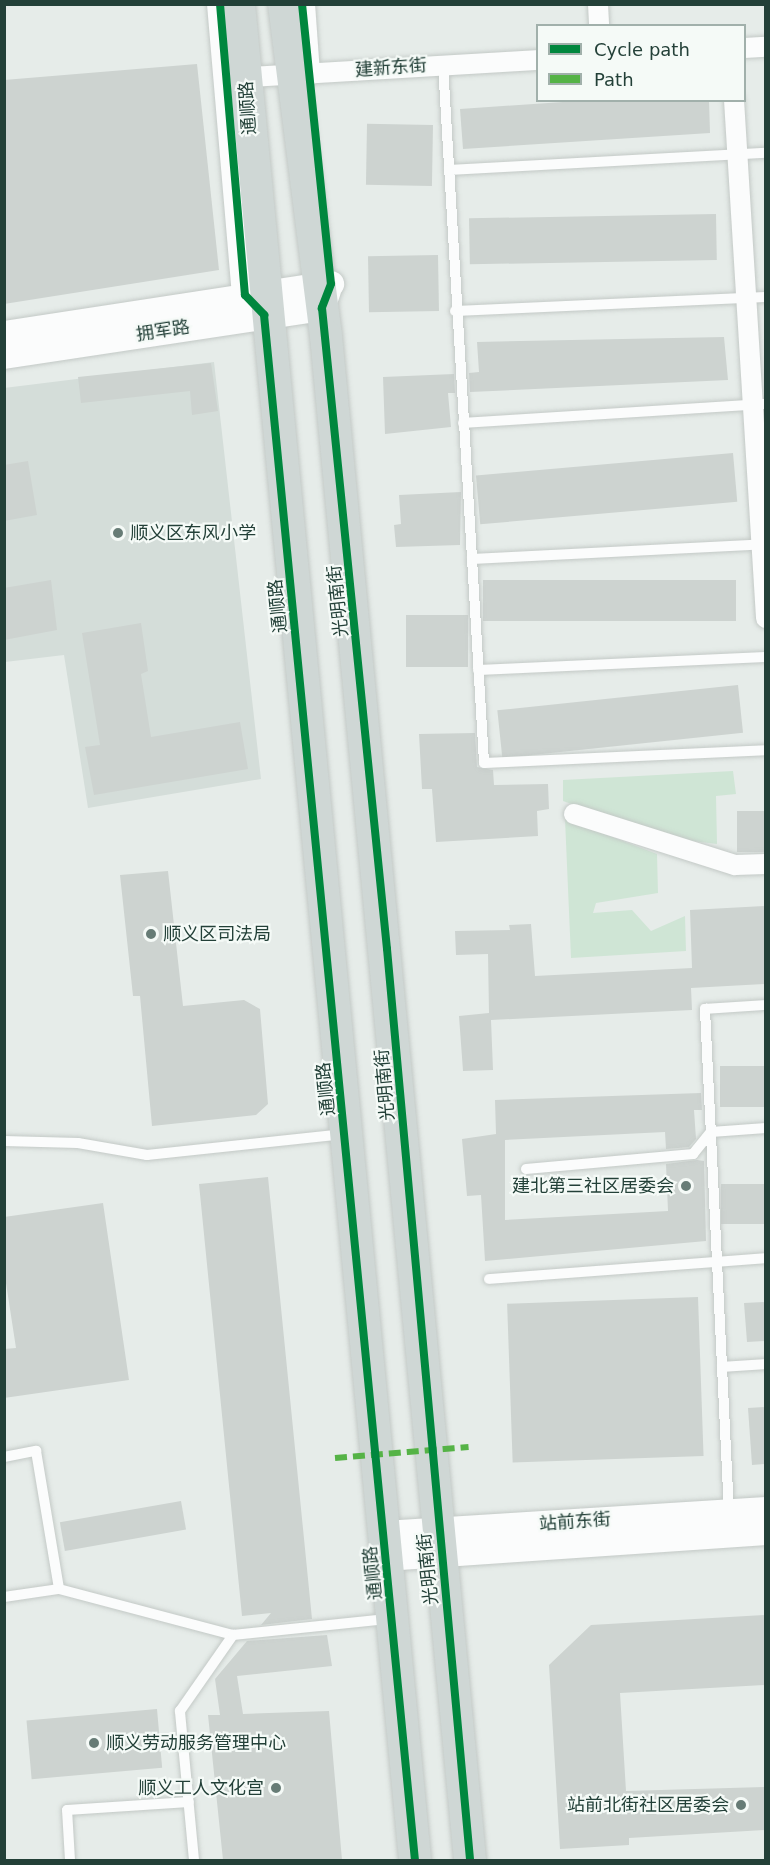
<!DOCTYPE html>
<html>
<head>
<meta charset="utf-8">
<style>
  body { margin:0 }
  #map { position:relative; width:770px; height:1865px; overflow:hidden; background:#e6ece9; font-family:"DejaVu Sans","Noto Sans SC",sans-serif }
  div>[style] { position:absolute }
  .built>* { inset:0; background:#d4ddd9 }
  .green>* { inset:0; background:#cfe5d5 }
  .building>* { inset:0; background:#cdd3d0; transform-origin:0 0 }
  .roads { filter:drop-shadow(0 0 2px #c3c9c6) drop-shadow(0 0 2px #c3c9c6) }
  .service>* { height:10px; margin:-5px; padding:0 5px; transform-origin:5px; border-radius:5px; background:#fbfcfc }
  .minor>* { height:20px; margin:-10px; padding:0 10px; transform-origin:10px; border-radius:10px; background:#fbfcfc }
  .tertiary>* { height:26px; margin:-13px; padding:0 13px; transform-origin:13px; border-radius:13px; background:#fbfcfc }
  .primary>* { height:32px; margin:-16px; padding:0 16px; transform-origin:16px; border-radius:16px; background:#cfd7d5 }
  .quiet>* { height:6px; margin-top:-3px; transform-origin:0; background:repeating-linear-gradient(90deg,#55b346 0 12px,transparent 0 18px) }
  .cycleway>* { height:8px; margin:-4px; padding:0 4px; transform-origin:4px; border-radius:4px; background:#00873e }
  .dots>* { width:16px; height:16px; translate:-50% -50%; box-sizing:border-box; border:3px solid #f5faf7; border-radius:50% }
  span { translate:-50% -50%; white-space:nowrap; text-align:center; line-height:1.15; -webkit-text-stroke:4.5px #f5faf7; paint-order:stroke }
  .street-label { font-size:18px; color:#234038 }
  .poi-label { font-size:18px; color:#234038 }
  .left { translate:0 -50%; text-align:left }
  .right { translate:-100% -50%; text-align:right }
  .frame { position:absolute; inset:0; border:6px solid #234038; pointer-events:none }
  .legend { position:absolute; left:536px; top:24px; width:210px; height:78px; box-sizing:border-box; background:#f5faf7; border:2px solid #a1b0ab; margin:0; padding:8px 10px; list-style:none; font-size:18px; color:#234038 }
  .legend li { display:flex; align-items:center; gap:12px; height:30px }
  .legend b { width:30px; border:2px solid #a1b0ab }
</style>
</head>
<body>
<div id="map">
  <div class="built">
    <i style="clip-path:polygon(214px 362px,261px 779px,88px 808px,64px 655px,5px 662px,4px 388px)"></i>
  </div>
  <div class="green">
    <i style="clip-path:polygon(733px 771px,736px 794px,716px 796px,717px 844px,668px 838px,563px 801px,563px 780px)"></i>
    <i style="clip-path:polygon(565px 819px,657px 854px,658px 893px,596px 903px,593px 913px,632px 910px,651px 931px,685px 916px,686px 951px,571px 958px)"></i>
  </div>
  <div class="building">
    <i style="clip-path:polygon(197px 64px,219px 270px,4px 304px,4px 80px)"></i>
    <i style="clip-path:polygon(592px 100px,709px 100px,710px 133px,463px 149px,460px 109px)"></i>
    <i style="left:433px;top:125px;width:61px;height:66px;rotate:91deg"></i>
    <i style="left:716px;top:214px;width:46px;height:247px;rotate:89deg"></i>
    <i style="left:438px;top:255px;width:56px;height:70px;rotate:89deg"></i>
    <i style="clip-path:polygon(724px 337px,728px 380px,470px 392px,469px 373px,479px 372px,477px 342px)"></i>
    <i style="clip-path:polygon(211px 363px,218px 411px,192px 415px,190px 391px,81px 403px,78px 377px)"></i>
    <i style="clip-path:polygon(454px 374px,455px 393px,448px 393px,451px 427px,385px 434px,383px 377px)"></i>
    <i style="left:733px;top:453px;width:49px;height:258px;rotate:85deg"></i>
    <i style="clip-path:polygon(28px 461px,37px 515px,4px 521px,4px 465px)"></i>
    <i style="clip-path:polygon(461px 492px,460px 545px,396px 547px,394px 525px,401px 524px,399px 495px)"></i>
    <i style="clip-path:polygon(51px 580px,57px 630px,4px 640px,4px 588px)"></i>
    <i style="left:736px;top:580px;width:41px;height:253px;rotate:90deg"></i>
    <i style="left:468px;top:615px;width:52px;height:62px;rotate:90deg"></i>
    <i style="clip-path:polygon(141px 623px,148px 671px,141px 674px,151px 737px,240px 722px,248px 769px,94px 795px,85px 747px,100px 745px,82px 633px)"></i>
    <i style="left:738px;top:685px;width:48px;height:242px;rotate:84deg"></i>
    <i style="clip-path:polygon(475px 733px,477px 767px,493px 770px,494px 785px,548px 784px,549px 809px,537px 811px,538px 836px,436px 842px,432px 789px,422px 789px,419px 734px)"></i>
    <i style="left:765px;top:811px;width:41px;height:28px;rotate:90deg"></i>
    <i style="clip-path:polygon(168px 871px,183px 1006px,244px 1000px,260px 1009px,268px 1104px,256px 1115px,152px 1126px,140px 996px,133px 996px,120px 875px)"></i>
    <i style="clip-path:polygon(765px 906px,765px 984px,691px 988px,692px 1010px,491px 1020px,493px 1070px,463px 1071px,459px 1016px,489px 1013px,488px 954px,456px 955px,455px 931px,510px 930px,509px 925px,531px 924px,535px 976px,692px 968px,690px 910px)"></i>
    <i style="left:765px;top:1066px;width:41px;height:45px;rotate:90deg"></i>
    <i style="clip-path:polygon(701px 1093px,702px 1110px,694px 1110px,696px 1139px,689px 1147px,666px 1149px,665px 1132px,505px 1140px,505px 1220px,668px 1211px,666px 1164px,697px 1160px,704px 1161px,706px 1241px,485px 1261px,481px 1195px,467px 1196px,462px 1139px,496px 1134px,495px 1100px)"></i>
    <i style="clip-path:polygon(268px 1177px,312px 1619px,261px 1625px,271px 1613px,242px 1616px,199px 1184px)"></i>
    <i style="left:765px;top:1184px;width:40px;height:44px;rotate:90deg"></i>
    <i style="clip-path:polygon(103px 1203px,129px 1380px,4px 1398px,4px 1349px,16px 1348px,4px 1270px,4px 1217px)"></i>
    <i style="left:698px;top:1297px;width:159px;height:191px;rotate:88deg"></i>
    <i style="clip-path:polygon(765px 1302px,765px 1341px,747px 1342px,744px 1303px)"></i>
    <i style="clip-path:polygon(765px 1407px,765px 1464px,752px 1465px,748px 1408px)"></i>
    <i style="left:181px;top:1501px;width:29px;height:123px;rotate:80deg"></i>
    <i style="clip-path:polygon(765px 1615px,765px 1685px,620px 1693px,626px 1791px,765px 1787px,765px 1830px,629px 1838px,629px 1845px,560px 1849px,549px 1665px,591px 1625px)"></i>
    <i style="clip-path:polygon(327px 1635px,332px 1666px,237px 1676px,243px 1714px,329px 1711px,342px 1860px,223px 1860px,208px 1715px,220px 1715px,215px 1679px,247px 1641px)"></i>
    <i style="left:157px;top:1709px;width:59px;height:131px;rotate:85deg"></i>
  </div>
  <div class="roads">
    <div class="service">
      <i style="left:443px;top:64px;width:700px;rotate:86.64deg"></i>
      <i style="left:484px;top:763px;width:282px;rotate:-2.6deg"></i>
      <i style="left:449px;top:170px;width:317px;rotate:-3.1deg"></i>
      <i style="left:455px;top:311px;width:311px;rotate:-2.6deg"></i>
      <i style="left:463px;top:423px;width:304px;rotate:-3.6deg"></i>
      <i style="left:472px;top:559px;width:293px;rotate:-2.9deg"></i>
      <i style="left:478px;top:670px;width:288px;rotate:-2.6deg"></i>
      <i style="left:4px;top:1141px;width:74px;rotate:1.5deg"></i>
      <i style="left:78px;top:1143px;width:70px;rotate:9.9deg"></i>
      <i style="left:147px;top:1155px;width:196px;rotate:-6.1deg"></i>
      <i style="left:526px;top:1169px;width:168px;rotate:-5.1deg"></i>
      <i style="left:693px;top:1154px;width:28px;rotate:-51deg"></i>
      <i style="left:711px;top:1132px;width:55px;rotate:-4.2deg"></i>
      <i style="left:489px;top:1279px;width:278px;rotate:-4.3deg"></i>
      <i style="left:722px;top:1367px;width:44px;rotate:-3.9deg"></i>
      <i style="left:4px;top:1457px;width:33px;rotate:-11deg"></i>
      <i style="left:36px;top:1451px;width:140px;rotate:80.5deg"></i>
      <i style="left:59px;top:1589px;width:180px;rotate:14.8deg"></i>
      <i style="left:729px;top:1513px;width:505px;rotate:-92.73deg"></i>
      <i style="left:705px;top:1009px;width:61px;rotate:-3.8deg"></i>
      <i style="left:4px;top:1597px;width:56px;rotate:-8.3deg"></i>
      <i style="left:70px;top:1860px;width:50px;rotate:-93.4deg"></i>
      <i style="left:67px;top:1810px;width:122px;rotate:-3.8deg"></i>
      <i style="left:194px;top:1860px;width:150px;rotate:-95.4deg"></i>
      <i style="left:180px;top:1711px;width:93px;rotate:-55.1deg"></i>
      <i style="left:233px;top:1635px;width:157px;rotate:-5.9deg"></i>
    </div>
    <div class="minor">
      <i style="left:598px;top:4px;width:22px;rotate:87deg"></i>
      <i style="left:744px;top:48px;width:22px;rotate:-3deg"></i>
      <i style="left:235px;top:78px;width:304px;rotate:-3.4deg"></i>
      <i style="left:734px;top:100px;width:519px;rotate:86.46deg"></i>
      <i style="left:574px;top:814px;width:169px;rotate:17.6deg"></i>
      <i style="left:735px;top:865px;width:31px;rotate:-2deg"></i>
    </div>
    <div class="tertiary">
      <i style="left:220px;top:4px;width:292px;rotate:85.1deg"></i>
      <i style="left:245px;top:295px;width:16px;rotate:45deg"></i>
      <i style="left:302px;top:4px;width:69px;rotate:85.9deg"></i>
      <i style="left:4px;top:334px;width:331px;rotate:-8.7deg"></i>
      <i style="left:4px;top:356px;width:322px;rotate:-8.6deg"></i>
      <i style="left:322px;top:308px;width:18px;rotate:-71deg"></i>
      <i style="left:384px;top:1534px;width:383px;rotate:-3.6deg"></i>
      <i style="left:385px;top:1558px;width:382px;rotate:-3.9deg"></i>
    </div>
    <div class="primary">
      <i style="left:239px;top:4px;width:1864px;rotate:84.58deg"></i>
      <i style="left:284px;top:4px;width:335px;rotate:82.8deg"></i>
      <i style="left:326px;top:336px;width:1531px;rotate:84.6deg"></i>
    </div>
  </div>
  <div class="quiet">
    <i style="left:335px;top:1458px;width:134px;rotate:-4.7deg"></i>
  </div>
  <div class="cycleway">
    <i style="left:220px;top:4px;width:292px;rotate:85.1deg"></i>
    <i style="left:245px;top:295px;width:28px;rotate:46deg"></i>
    <i style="left:264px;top:315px;width:1552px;rotate:84.42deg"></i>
    <i style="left:302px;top:4px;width:281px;rotate:84.1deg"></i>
    <i style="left:331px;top:284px;width:26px;rotate:111deg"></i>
    <i style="left:322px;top:308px;width:644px;rotate:84.21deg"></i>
    <i style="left:387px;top:949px;width:915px;rotate:84.79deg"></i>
  </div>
  <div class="dots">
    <i style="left:118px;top:533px;background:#677c76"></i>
    <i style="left:151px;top:934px;background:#677c76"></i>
    <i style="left:686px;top:1186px;background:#677c76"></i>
    <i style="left:94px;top:1743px;background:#677c76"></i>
    <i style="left:276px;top:1788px;background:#677c76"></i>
    <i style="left:741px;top:1805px;background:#677c76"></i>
  </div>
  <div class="street-label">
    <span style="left:391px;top:68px;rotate:-4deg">建新东街</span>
    <span style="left:248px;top:108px;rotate:-94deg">通顺路</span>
    <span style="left:163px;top:331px;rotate:-9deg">拥军路</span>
    <span style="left:338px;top:601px;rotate:-96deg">光明南街</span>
    <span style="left:278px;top:606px;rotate:-96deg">通顺路</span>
    <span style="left:385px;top:1085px;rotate:-95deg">光明南街</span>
    <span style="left:326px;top:1089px;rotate:-96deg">通顺路</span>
    <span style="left:575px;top:1522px;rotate:-4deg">站前东街</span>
    <span style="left:428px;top:1569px;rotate:-96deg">光明南街</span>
    <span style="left:373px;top:1573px;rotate:-96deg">通顺路</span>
  </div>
  <div class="poi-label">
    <span class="left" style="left:130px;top:533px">顺义区东风小学</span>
    <span class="left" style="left:163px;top:934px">顺义区司法局</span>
    <span class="right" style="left:674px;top:1186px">建北第三社区居委会</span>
    <span class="left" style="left:106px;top:1743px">顺义劳动服务管理中心</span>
    <span class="right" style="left:264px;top:1788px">顺义工人文化宫</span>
    <span class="right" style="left:729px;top:1805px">站前北街社区居委会</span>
  </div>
  <div class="frame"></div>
  <ul class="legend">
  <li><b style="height:8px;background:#00873e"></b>Cycle path</li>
  <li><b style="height:8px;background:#55b346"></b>Path</li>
  </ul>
</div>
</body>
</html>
